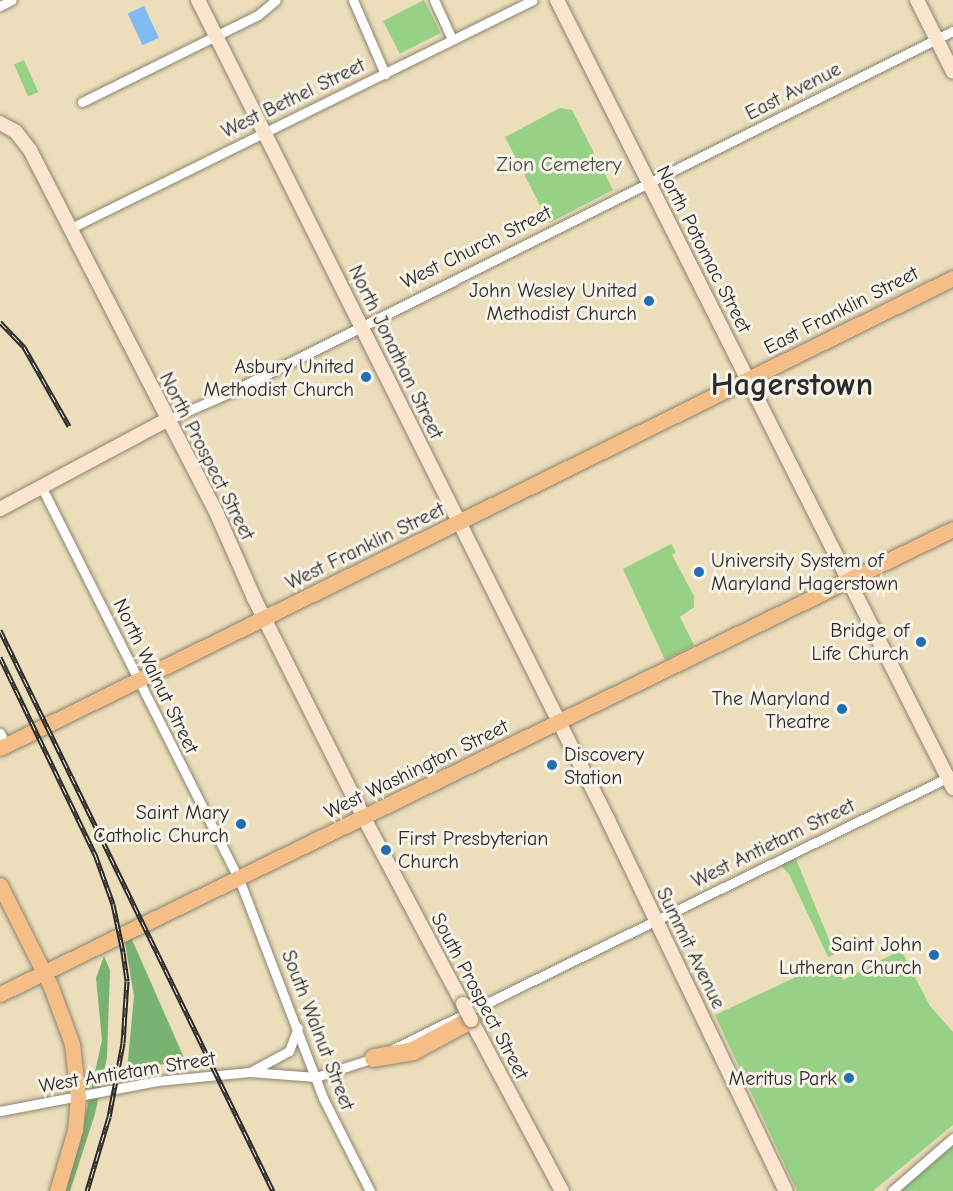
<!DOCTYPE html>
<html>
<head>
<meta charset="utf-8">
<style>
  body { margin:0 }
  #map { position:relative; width:953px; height:1191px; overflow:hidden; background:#ecdeba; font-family:"Comic Neue",sans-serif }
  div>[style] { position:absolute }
  .green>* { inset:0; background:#96d185; transform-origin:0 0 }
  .forest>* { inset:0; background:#78b372 }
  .water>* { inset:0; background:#7fbaf1; transform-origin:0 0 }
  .roads { filter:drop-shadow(0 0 2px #8c8472) drop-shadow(0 0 2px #8c8472) }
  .street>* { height:9px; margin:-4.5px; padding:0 4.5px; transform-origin:4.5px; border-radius:4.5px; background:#fff }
  .secondary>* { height:14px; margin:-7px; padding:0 7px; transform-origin:7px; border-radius:7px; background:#fbe5cf }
  .primary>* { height:15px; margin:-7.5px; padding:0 7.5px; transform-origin:7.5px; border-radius:7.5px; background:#f6be87 }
  .highway>* { height:18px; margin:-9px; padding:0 9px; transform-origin:9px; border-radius:9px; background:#f6be87 }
  .rail>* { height:5px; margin-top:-2.5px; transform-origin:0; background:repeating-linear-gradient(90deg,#f7f3e8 0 9px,#2b2b2b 0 18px); box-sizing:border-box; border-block:2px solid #2b2b2b }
  .bridges { filter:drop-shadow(0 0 2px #8c8472) drop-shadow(0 0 2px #8c8472) }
  .secondary-bridge>* { height:14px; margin:-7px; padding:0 7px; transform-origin:7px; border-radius:7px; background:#fbe5cf }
  .dots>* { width:16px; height:16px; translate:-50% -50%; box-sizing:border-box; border:3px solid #f7f3e8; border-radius:50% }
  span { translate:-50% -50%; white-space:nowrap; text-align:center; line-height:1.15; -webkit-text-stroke:6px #f7f3e8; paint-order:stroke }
  .street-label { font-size:20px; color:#2b2b2b }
  .park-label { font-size:20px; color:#465442 }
  .poi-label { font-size:20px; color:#2b2b2b }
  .right { translate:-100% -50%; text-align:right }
  .left { translate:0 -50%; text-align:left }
  .town-label { font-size:32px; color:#2b2b2b; font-weight:700 }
</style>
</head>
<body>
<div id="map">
  <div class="green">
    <i style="left:424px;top:0;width:37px;height:46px;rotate:63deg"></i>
    <i style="left:24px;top:60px;width:35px;height:11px;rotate:66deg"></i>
    <i style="clip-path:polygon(560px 108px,572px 110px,613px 190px,549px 223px,505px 137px)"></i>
    <i style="clip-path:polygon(671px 544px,676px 552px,672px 555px,694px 596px,694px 607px,680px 617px,694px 645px,665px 660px,623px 569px)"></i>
    <i style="clip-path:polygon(795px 857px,835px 954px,828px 957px,789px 874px,779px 864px)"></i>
    <i style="clip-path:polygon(901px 950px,930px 1006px,953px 1032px,953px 1125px,873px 1191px,797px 1191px,715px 1015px,832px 960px,843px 980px)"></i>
    <i style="clip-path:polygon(953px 1145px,953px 1191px,902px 1191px,900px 1189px)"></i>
  </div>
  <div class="forest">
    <i style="clip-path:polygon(130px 935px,185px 1060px,127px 1071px,134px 996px,124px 937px)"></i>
    <i style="clip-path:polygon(104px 956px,110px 970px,107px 1057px,95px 1114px,70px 1191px,57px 1191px,84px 1122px,102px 1040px,96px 978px)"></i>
  </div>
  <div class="water">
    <i style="left:144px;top:6px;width:35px;height:18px;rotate:65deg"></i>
  </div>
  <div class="roads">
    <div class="street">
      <i style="left:353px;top:0;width:81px;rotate:66.6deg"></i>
      <i style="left:434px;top:0;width:43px;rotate:65.2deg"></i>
      <i style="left:0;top:6px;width:13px;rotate:-27deg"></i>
      <i style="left:82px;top:102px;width:196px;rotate:-26.3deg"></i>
      <i style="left:258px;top:15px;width:23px;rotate:-40deg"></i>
      <i style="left:69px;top:229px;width:517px;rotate:-26.27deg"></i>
      <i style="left:167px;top:420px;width:70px;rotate:-23.6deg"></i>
      <i style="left:231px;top:392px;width:807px;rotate:-26.57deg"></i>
      <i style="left:42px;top:488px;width:438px;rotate:63.3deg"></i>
      <i style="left:239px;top:879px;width:235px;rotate:69deg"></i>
      <i style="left:323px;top:1098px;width:104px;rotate:63.2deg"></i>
      <i style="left:0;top:733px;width:13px;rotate:63deg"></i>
      <i style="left:395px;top:1048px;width:619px;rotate:-26.07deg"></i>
      <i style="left:252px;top:1071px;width:42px;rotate:-28.4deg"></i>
      <i style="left:289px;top:1051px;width:25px;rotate:-69deg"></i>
      <i style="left:0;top:1111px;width:160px;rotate:-10.8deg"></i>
      <i style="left:157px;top:1081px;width:93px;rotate:-5.5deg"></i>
      <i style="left:250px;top:1072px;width:66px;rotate:4.3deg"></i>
      <i style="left:316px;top:1077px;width:64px;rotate:-18.2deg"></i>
      <i style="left:892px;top:1191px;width:81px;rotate:-41deg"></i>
    </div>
    <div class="secondary">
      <i style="left:198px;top:0;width:919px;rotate:63.43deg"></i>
      <i style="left:609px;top:822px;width:409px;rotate:64.4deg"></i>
      <i style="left:557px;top:0;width:882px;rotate:63.32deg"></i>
      <i style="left:917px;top:0;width:80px;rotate:63.4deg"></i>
      <i style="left:0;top:123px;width:18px;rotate:29deg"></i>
      <i style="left:16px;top:132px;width:23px;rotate:52deg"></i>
      <i style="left:30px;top:150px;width:409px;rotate:62.8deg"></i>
      <i style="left:217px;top:514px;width:92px;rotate:66.2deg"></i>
      <i style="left:254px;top:598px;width:246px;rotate:63.4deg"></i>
      <i style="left:364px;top:818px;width:211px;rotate:62deg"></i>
      <i style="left:0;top:509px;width:189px;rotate:-28.1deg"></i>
      <i style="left:471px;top:1020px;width:194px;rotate:62deg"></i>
    </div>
    <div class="primary">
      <i style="left:0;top:748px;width:1063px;rotate:-26.25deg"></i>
      <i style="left:0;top:885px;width:114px;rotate:63.4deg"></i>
      <i style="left:51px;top:987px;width:61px;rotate:69.8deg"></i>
      <i style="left:72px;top:1044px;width:53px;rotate:83.5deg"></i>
      <i style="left:78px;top:1097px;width:33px;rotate:95deg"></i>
      <i style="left:75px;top:1130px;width:64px;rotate:106.4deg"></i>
      <i style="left:0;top:994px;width:1060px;rotate:-26.01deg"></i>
    </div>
    <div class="highway">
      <i style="left:374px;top:1058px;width:40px;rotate:-10deg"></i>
      <i style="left:413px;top:1051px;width:66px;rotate:-28.1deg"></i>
    </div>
  </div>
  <div class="rail">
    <i style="left:0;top:322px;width:35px;rotate:46deg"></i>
    <i style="left:24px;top:347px;width:91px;rotate:60.3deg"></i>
    <i style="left:0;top:630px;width:624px;rotate:64.05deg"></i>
    <i style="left:0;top:657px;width:219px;rotate:64.3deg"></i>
    <i style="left:95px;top:854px;width:53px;rotate:70.2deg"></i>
    <i style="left:113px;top:904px;width:49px;rotate:78.2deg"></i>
    <i style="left:123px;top:952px;width:29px;rotate:82deg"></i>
    <i style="left:127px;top:981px;width:62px;rotate:93.7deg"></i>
    <i style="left:123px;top:1043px;width:75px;rotate:100.7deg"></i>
    <i style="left:109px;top:1117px;width:77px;rotate:106.6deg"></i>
  </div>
  <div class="bridges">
    <div class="secondary-bridge">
      <i style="left:463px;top:1004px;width:18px;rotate:63deg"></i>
    </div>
  </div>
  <div class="dots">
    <i style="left:649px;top:301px;background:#1f6fb2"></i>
    <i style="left:366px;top:377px;background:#1f6fb2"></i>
    <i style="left:699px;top:572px;background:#1f6fb2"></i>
    <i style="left:921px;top:642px;background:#1f6fb2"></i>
    <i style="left:842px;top:709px;background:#1f6fb2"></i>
    <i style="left:552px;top:765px;background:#1f6fb2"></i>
    <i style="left:241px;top:824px;background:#1f6fb2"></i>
    <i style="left:386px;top:850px;background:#1f6fb2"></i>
    <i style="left:934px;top:955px;background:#1f6fb2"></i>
    <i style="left:849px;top:1078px;background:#1f6fb2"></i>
  </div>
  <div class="street-label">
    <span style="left:793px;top:91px;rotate:-27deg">East Avenue</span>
    <span style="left:293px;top:98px;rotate:-26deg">West Bethel Street</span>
    <span style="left:476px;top:247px;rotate:-26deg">West Church Street</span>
    <span style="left:704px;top:249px;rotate:63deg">North Potomac Street</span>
    <span style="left:841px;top:310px;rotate:-27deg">East Franklin Street</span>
    <span style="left:396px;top:352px;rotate:64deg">North Jonathan Street</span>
    <span style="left:207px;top:456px;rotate:63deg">North Prospect Street</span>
    <span style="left:365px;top:546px;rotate:-26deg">West Franklin Street</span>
    <span style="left:156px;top:676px;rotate:64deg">North Walnut Street</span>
    <span style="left:416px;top:769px;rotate:-26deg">West Washington Street</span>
    <span style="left:773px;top:843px;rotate:-26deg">West Antietam Street</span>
    <span style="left:691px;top:948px;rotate:64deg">Summit Avenue</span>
    <span style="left:480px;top:996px;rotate:62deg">South Prospect Street</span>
    <span style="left:318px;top:1030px;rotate:69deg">South Walnut Street</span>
    <span style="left:127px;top:1072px;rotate:-9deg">West Antietam Street</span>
  </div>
  <div class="park-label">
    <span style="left:559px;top:164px">Zion Cemetery</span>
  </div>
  <div class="poi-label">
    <span class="right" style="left:637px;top:302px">John Wesley United<br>Methodist Church</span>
    <span class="right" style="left:354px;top:378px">Asbury United<br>Methodist Church</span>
    <span class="left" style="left:711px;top:572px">University System of<br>Maryland Hagerstown</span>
    <span class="right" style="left:909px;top:642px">Bridge of<br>Life Church</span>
    <span class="right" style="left:830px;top:710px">The Maryland<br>Theatre</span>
    <span class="left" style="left:564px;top:766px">Discovery<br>Station</span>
    <span class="right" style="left:229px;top:824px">Saint Mary<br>Catholic Church</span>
    <span class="left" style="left:398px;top:850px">First Presbyterian<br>Church</span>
    <span class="right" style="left:922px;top:956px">Saint John<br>Lutheran Church</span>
    <span class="right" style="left:837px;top:1078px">Meritus Park</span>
  </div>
  <div class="town-label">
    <span style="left:792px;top:385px">Hagerstown</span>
  </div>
</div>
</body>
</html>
